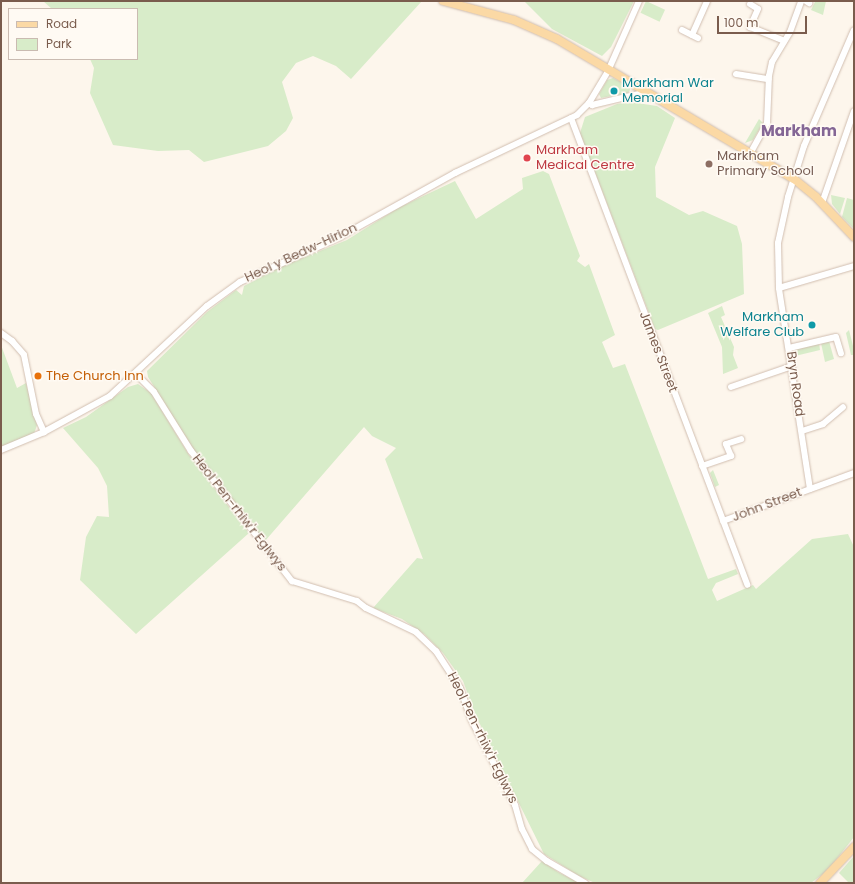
<!DOCTYPE html>
<html>
<head>
<meta charset="utf-8">
<style>
  body { margin:0 }
  #map { position:relative; width:855px; height:884px; overflow:hidden; background:#fdf6ec; font-family:Poppins,sans-serif }
  div>[style] { position:absolute }
  .green>* { inset:0; background:#d8ecc9; transform-origin:0 0 }
  .roads { filter:drop-shadow(0 0 1px #d1beb0) drop-shadow(0 0 1px #d1beb0) }
  .minor>* { height:6px; margin:-3px; padding:0 3px; transform-origin:3px; border-radius:3px; background:#fff }
  .major>* { height:8px; margin:-4px; padding:0 4px; transform-origin:4px; border-radius:4px; background:#fbd9a5 }
  .dots>* { width:11px; height:11px; translate:-50% -50%; box-sizing:border-box; border:2px solid #fffaf3; border-radius:50% }
  span { translate:-50% -50%; white-space:nowrap; text-align:center; line-height:1.15; -webkit-text-stroke:3px #fffaf3; paint-order:stroke }
  .culture-label { font-size:13px; color:#0d838f }
  .left { translate:0 -50%; text-align:left }
  .right { translate:-100% -50%; text-align:right }
  .health-label { font-size:13px; color:#be3a42 }
  .education-label { font-size:13px; color:#785e54 }
  .street-label { font-size:13px; color:#7a5c4d }
  .food-label { font-size:13px; color:#c56008 }
  .quarter-label { font-size:15px; color:#846695; font-weight:700 }
  .frame { position:absolute; inset:0; border:2px solid #7a5c4d; pointer-events:none }
  .legend { position:absolute; left:8px; top:8px; width:130px; height:52px; box-sizing:border-box; background:#fffaf3; border:1px solid #cabbb1; margin:0; padding:5px 7px; list-style:none; font-size:12px; color:#7a5c4d }
  .legend li { display:flex; align-items:center; gap:8px; height:20px }
  .legend b { width:20px; border:1px solid #cabbb1 }
  .scale { position:absolute; left:717px; top:16px; width:90px; height:18px; box-sizing:border-box; border:2px solid #7a5c4d; border-top:0; padding-left:5px; font-size:12px; line-height:14px; white-space:nowrap; color:#7a5c4d; -webkit-text-stroke:3px #fffaf3; paint-order:stroke }
</style>
</head>
<body>
<div id="map">
  <div class="green">
    <i style="clip-path:polygon(43px 1px,422px 1px,351px 79px,336px 66px,313px 56px,296px 63px,282px 82px,293px 118px,286px 131px,268px 146px,204px 162px,189px 150px,158px 151px,113px 145px,90px 93px,94px 68px,90px 59px,137px 59px,137px 9px,52px 9px)"></i>
    <i style="clip-path:polygon(524px 1px,634px 1px,611px 47px,602px 56px,552px 29px)"></i>
    <i style="left:646px;top:1px;width:21px;height:13px;rotate:25deg"></i>
    <i style="clip-path:polygon(826px 1px,823px 15px,811px 10px,815px 2px)"></i>
    <i style="clip-path:polygon(613px 78px,629px 86px,630px 90px,628px 93px,601px 98px,599px 94px,607px 80px)"></i>
    <i style="clip-path:polygon(630px 102px,657px 106px,675px 118px,655px 167px,656px 197px,689px 215px,703px 211px,737px 226px,742px 244px,744px 294px,658px 330px,655px 329px,580px 133px,585px 117px,617px 104px)"></i>
    <i style="clip-path:polygon(759px 119px,763px 123px,753px 140px,745px 143px)"></i>
    <i style="clip-path:polygon(543px 171px,549px 174px,580px 256px,577px 261px,585px 267px,589px 264px,615px 335px,602px 342px,613px 368px,625px 364px,708px 579px,736px 569px,738px 574px,716px 583px,712px 590px,717px 601px,753px 585px,756px 589px,812px 539px,848px 534px,854px 547px,854px 837px,828px 870px,811px 883px,595px 883px,579px 876px,544px 854px,476px 716px,463px 681px,443px 653px,424px 634px,402px 619px,373px 608px,417px 558px,423px 559px,385px 459px,396px 448px,372px 436px,364px 427px,265px 541px,194px 450px,148px 377px,147px 371px,207px 312px,236px 290px,242px 295px,244px 286px,278px 268px,347px 240px,398px 208px,455px 181px,476px 219px,523px 189px,522px 178px)"></i>
    <i style="clip-path:polygon(831px 195px,845px 198px,840px 214px,832px 204px)"></i>
    <i style="clip-path:polygon(847px 198px,854px 200px,854px 229px,842px 217px)"></i>
    <i style="clip-path:polygon(722px 306px,725px 315px,721px 317px,734px 347px,733px 355px,738px 368px,723px 374px,722px 347px,708px 313px)"></i>
    <i style="clip-path:polygon(849px 330px,854px 350px,854px 355px,851px 355px,846px 333px)"></i>
    <i style="clip-path:polygon(829px 341px,834px 359px,825px 362px,821px 343px)"></i>
    <i style="clip-path:polygon(819px 343px,820px 350px,795px 356px,795px 350px)"></i>
    <i style="clip-path:polygon(1px 345px,17px 388px,26px 383px,37px 425px,34px 434px,1px 447px)"></i>
    <i style="clip-path:polygon(138px 384px,151px 393px,189px 455px,249px 533px,136px 634px,80px 580px,86px 537px,97px 516px,109px 517px,107px 486px,98px 468px,63px 428px,86px 417px,128px 387px)"></i>
    <i style="clip-path:polygon(713px 470px,719px 485px,715px 487px,710px 473px)"></i>
    <i style="clip-path:polygon(854px 856px,854px 883px,849px 883px,839px 873px)"></i>
    <i style="clip-path:polygon(542px 861px,558px 872px,579px 883px,522px 883px)"></i>
  </div>
  <div class="roads">
    <div class="minor">
      <i style="left:806px;top:1px;width:4px;rotate:34deg"></i>
      <i style="left:750px;top:4px;width:9px;rotate:32deg"></i>
      <i style="left:758px;top:9px;width:20px;rotate:114deg"></i>
      <i style="left:750px;top:27px;width:37px;rotate:22deg"></i>
      <i style="left:682px;top:30px;width:18px;rotate:27deg"></i>
      <i style="left:692px;top:35px;width:37px;rotate:-66deg"></i>
      <i style="left:736px;top:74px;width:33px;rotate:9deg"></i>
      <i style="left:589px;top:103px;width:4px;rotate:34deg"></i>
      <i style="left:592px;top:105px;width:57px;rotate:-13.3deg"></i>
      <i style="left:571px;top:118px;width:499px;rotate:69.3deg"></i>
      <i style="left:751px;top:152px;width:33px;rotate:-61deg"></i>
      <i style="left:767px;top:123px;width:47px;rotate:-87.6deg"></i>
      <i style="left:769px;top:76px;width:14px;rotate:-78deg"></i>
      <i style="left:772px;top:62px;width:35px;rotate:-59deg"></i>
      <i style="left:790px;top:32px;width:33px;rotate:-70deg"></i>
      <i style="left:822px;top:203px;width:97px;rotate:-70.8deg"></i>
      <i style="left:779px;top:288px;width:78px;rotate:-16.3deg"></i>
      <i style="left:1px;top:333px;width:14px;rotate:36deg"></i>
      <i style="left:12px;top:341px;width:18px;rotate:49deg"></i>
      <i style="left:24px;top:355px;width:60px;rotate:78.5deg"></i>
      <i style="left:36px;top:414px;width:20px;rotate:66deg"></i>
      <i style="left:789px;top:348px;width:48px;rotate:-13.2deg"></i>
      <i style="left:836px;top:337px;width:17px;rotate:73deg"></i>
      <i style="left:136px;top:374px;width:25px;rotate:45deg"></i>
      <i style="left:154px;top:392px;width:70px;rotate:57.9deg"></i>
      <i style="left:191px;top:451px;width:165px;rotate:52.2deg"></i>
      <i style="left:292px;top:581px;width:68px;rotate:17.1deg"></i>
      <i style="left:357px;top:601px;width:11px;rotate:38deg"></i>
      <i style="left:366px;top:608px;width:55px;rotate:25.6deg"></i>
      <i style="left:416px;top:632px;width:28px;rotate:44deg"></i>
      <i style="left:436px;top:651px;width:44px;rotate:57deg"></i>
      <i style="left:460px;top:688px;width:33px;rotate:70deg"></i>
      <i style="left:471px;top:719px;width:97px;rotate:62.9deg"></i>
      <i style="left:515px;top:805px;width:25px;rotate:74deg"></i>
      <i style="left:522px;top:829px;width:22px;rotate:63deg"></i>
      <i style="left:532px;top:849px;width:19px;rotate:39deg"></i>
      <i style="left:547px;top:861px;width:44px;rotate:30.1deg"></i>
      <i style="left:731px;top:387px;width:65px;rotate:-19deg"></i>
      <i style="left:802px;top:431px;width:22px;rotate:-18deg"></i>
      <i style="left:823px;top:424px;width:26px;rotate:-40deg"></i>
      <i style="left:1px;top:450px;width:47px;rotate:-22.7deg"></i>
      <i style="left:44px;top:432px;width:75px;rotate:-28.6deg"></i>
      <i style="left:110px;top:396px;width:132px;rotate:-42.9deg"></i>
      <i style="left:207px;top:306px;width:41px;rotate:-36deg"></i>
      <i style="left:240px;top:282px;width:110px;rotate:-24.2deg"></i>
      <i style="left:340px;top:237px;width:132px;rotate:-29.1deg"></i>
      <i style="left:455px;top:173px;width:135px;rotate:-25.4deg"></i>
      <i style="left:577px;top:115px;width:17px;rotate:-45deg"></i>
      <i style="left:589px;top:103px;width:37px;rotate:-59deg"></i>
      <i style="left:608px;top:71px;width:77px;rotate:-66.1deg"></i>
      <i style="left:702px;top:466px;width:31px;rotate:-19deg"></i>
      <i style="left:731px;top:456px;width:13px;rotate:-113deg"></i>
      <i style="left:726px;top:444px;width:16px;rotate:-18deg"></i>
      <i style="left:810px;top:489px;width:203px;rotate:-98.8deg"></i>
      <i style="left:779px;top:288px;width:45px;rotate:-91.3deg"></i>
      <i style="left:778px;top:243px;width:47px;rotate:-77.7deg"></i>
      <i style="left:788px;top:197px;width:53px;rotate:-72.6deg"></i>
      <i style="left:804px;top:146px;width:126px;rotate:-66.7deg"></i>
      <i style="left:723px;top:521px;width:140px;rotate:-20.1deg"></i>
    </div>
    <div class="major">
      <i style="left:443px;top:1px;width:73px;rotate:15deg"></i>
      <i style="left:514px;top:20px;width:47px;rotate:23.8deg"></i>
      <i style="left:557px;top:39px;width:275px;rotate:30.6deg"></i>
      <i style="left:794px;top:179px;width:28px;rotate:39deg"></i>
      <i style="left:816px;top:197px;width:55px;rotate:46.5deg"></i>
      <i style="left:820px;top:883px;width:50px;rotate:-46.6deg"></i>
    </div>
  </div>
  <div class="dots">
    <i style="left:614px;top:91px;background:#0f9aa8"></i>
    <i style="left:527px;top:158px;background:#e0444e"></i>
    <i style="left:709px;top:164px;background:#8d6e63"></i>
    <i style="left:812px;top:325px;background:#0f9aa8"></i>
    <i style="left:38px;top:376px;background:#e8710a"></i>
  </div>
  <div class="culture-label">
    <span class="left" style="left:622px;top:91px">Markham War<br>Memorial</span>
    <span class="right" style="left:804px;top:325px">Markham<br>Welfare Club</span>
  </div>
  <div class="health-label">
    <span class="left" style="left:536px;top:158px">Markham<br>Medical Centre</span>
  </div>
  <div class="education-label">
    <span class="left" style="left:717px;top:164px">Markham<br>Primary School</span>
  </div>
  <div class="street-label">
    <span style="left:301px;top:253px;rotate:-25deg">Heol y Bedw-Hirion</span>
    <span style="left:658px;top:352px;rotate:69deg">James Street</span>
    <span style="left:795px;top:384px;rotate:82deg">Bryn Road</span>
    <span style="left:767px;top:505px;rotate:-21deg">John Street</span>
    <span style="left:239px;top:513px;rotate:52deg">Heol Pen-rhiw'r Eglwys</span>
    <span style="left:482px;top:738px;rotate:64deg">Heol Pen-rhiw'r Eglwys</span>
  </div>
  <div class="food-label">
    <span class="left" style="left:46px;top:376px">The Church Inn</span>
  </div>
  <div class="quarter-label">
    <span style="left:799px;top:131px">Markham</span>
  </div>
  <div class="frame"></div>
  <ul class="legend">
  <li><b style="height:5px;background:#fbd9a5"></b>Road</li>
  <li><b style="height:11px;background:#d8ecc9"></b>Park</li>
  </ul>
  <div class="scale">100 m</div>
</div>
</body>
</html>
